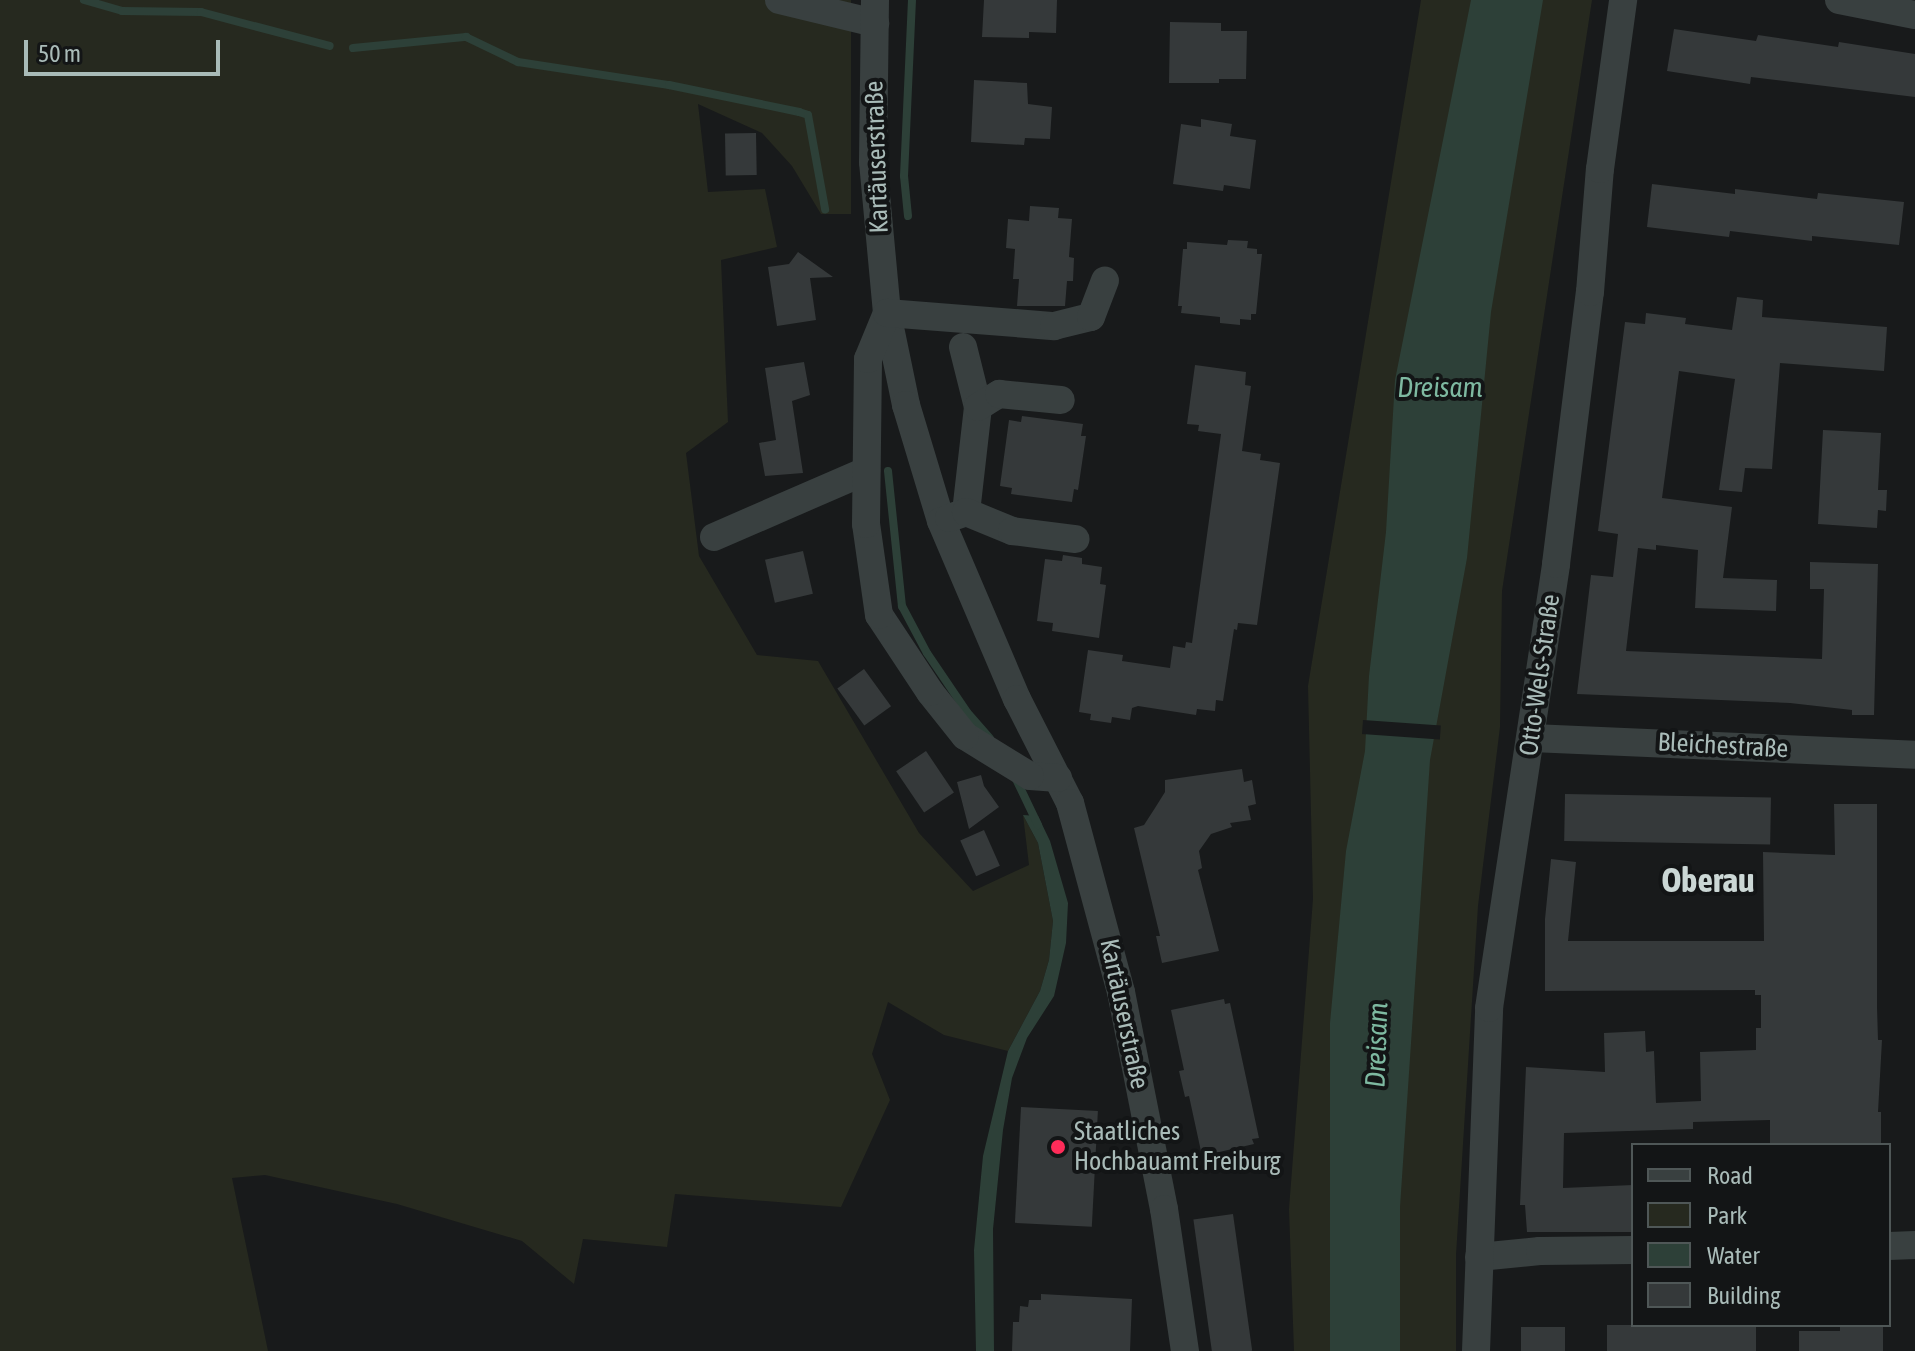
<!DOCTYPE html>
<html>
<head>
<meta charset="utf-8">
<style>
  body { margin:0 }
  #map { position:relative; width:1915px; height:1351px; overflow:hidden; background:#181a1b; font-family:"Asap Condensed",sans-serif }
  div>[style] { position:absolute }
  .green>* { inset:0; background:#26291f }
  .water>* { inset:0; background:#2d4038 }
  .pier>* { inset:0; background:#181a1b; transform-origin:0 0 }
  .stream>* { height:8px; margin:-4px; padding:0 4px; transform-origin:4px; border-radius:4px; background:#2d4038 }
  .building>* { inset:0; background:#35393a; transform-origin:0 0 }
  .minor>* { height:28px; margin:-14px; padding:0 14px; transform-origin:14px; border-radius:14px; background:#394040 }
  .dots>* { width:22px; height:22px; translate:-50% -50%; box-sizing:border-box; border:4px solid #131516; border-radius:50% }
  span { translate:-50% -50%; white-space:nowrap; text-align:center; line-height:1.15; -webkit-text-stroke:8px #131516; paint-order:stroke }
  .street-label { font-size:26px; color:#a9bbb8 }
  .poi-label { font-size:26px; color:#a9bbb8 }
  .left { translate:0 -50%; text-align:left }
  .water-label { font-size:28px; color:#7eb9a1; font-style:italic }
  .district-label { font-size:34px; color:#cbd7d5; font-weight:700 }
  .legend { position:absolute; left:1631px; top:1143px; width:260px; height:184px; box-sizing:border-box; background:#131516; border:2px solid #4f5757; margin:0; padding:10px 14px; list-style:none; font-size:24px; color:#a9bbb8 }
  .legend li { display:flex; align-items:center; gap:16px; height:40px }
  .legend b { width:40px; border:2px solid #4f5757 }
  .scale { position:absolute; left:24px; top:40px; width:196px; height:36px; box-sizing:border-box; border:4px solid #a9bbb8; border-top:0; padding-left:10px; font-size:24px; line-height:28px; white-space:nowrap; color:#a9bbb8; -webkit-text-stroke:6px #131516; paint-order:stroke }
</style>
</head>
<body>
<div id="map">
  <div class="green">
    <i style="clip-path:polygon(0 0,851px 0,851px 214px,821px 214px,792px 166px,762px 133px,698px 104px,708px 192px,765px 189px,777px 247px,721px 260px,728px 422px,686px 453px,699px 556px,757px 655px,818px 661px,919px 833px,973px 891px,1029px 865px,1023px 815px,1038px 843px,1053px 921px,1049px 960px,1040px 991px,1008px 1051px,944px 1035px,888px 1002px,872px 1054px,890px 1100px,841px 1207px,675px 1194px,667px 1247px,583px 1239px,574px 1284px,522px 1241px,397px 1204px,265px 1175px,232px 1178px,268px 1351px,0 1351px)"></i>
    <i style="clip-path:polygon(1421px 0,1592px 0,1502px 591px,1500px 727px,1478px 906px,1456px 1255px,1456px 1351px,1294px 1351px,1289px 1209px,1313px 899px,1308px 686px)"></i>
  </div>
  <div class="water">
    <i style="clip-path:polygon(1471px 0,1543px 0,1491px 312px,1467px 558px,1430px 760px,1400px 1207px,1400px 1351px,1330px 1351px,1330px 1023px,1346px 851px,1365px 751px,1369px 676px,1386px 532px,1395px 380px)"></i>
    <i style="clip-path:polygon(1023px 815px,1038px 816px,1050px 841px,1068px 903px,1066px 943px,1054px 996px,1027px 1038px,1012px 1078px,1003px 1130px,993px 1229px,994px 1351px,976px 1351px,974px 1250px,983px 1156px,1008px 1051px,1040px 991px,1049px 960px,1053px 921px,1038px 843px)"></i>
  </div>
  <div class="pier">
    <i style="left:1363px;top:720px;width:78px;height:14px;rotate:4deg"></i>
  </div>
  <div class="stream">
    <i style="left:84px;top:0;width:40px;rotate:16deg"></i>
    <i style="left:122px;top:11px;width:79px;rotate:0.7deg"></i>
    <i style="left:201px;top:12px;width:133px;rotate:14.8deg"></i>
    <i style="left:353px;top:48px;width:114px;rotate:-5.6deg"></i>
    <i style="left:466px;top:37px;width:58px;rotate:25.7deg"></i>
    <i style="left:518px;top:62px;width:153px;rotate:8.7deg"></i>
    <i style="left:669px;top:85px;width:133px;rotate:11.7deg"></i>
    <i style="left:799px;top:112px;width:9px;rotate:18deg"></i>
    <i style="left:808px;top:115px;width:96px;rotate:79.7deg"></i>
    <i style="left:908px;top:216px;width:40px;rotate:-95.7deg"></i>
    <i style="left:904px;top:176px;width:176px;rotate:-87.4deg"></i>
    <i style="left:888px;top:471px;width:136px;rotate:84.1deg"></i>
    <i style="left:902px;top:606px;width:53px;rotate:62deg"></i>
    <i style="left:927px;top:653px;width:71px;rotate:55.9deg"></i>
    <i style="left:967px;top:712px;width:35px;rotate:49deg"></i>
    <i style="left:1016px;top:779px;width:51px;rotate:64.4deg"></i>
  </div>
  <div class="building">
    <i style="clip-path:polygon(984px 0,1057px 0,1056px 33px,1029px 32px,1029px 38px,982px 37px)"></i>
    <i style="clip-path:polygon(1170px 22px,1221px 23px,1221px 31px,1247px 31px,1246px 79px,1219px 79px,1219px 83px,1169px 83px)"></i>
    <i style="clip-path:polygon(1674px 29px,1756px 41px,1758px 35px,1838px 47px,1839px 42px,1915px 54px,1915px 97px,1751px 77px,1750px 84px,1667px 71px)"></i>
    <i style="clip-path:polygon(974px 80px,1027px 83px,1028px 104px,1052px 107px,1050px 139px,1025px 138px,1024px 145px,971px 142px)"></i>
    <i style="clip-path:polygon(1201px 119px,1232px 124px,1230px 136px,1256px 140px,1250px 189px,1224px 185px,1223px 191px,1173px 184px,1181px 124px,1201px 127px)"></i>
    <i style="left:756px;top:133px;width:42px;height:31px;rotate:89deg"></i>
    <i style="clip-path:polygon(1652px 184px,1735px 194px,1735px 189px,1817px 199px,1818px 193px,1904px 202px,1899px 245px,1812px 236px,1812px 241px,1730px 231px,1729px 237px,1647px 227px)"></i>
    <i style="clip-path:polygon(1030px 206px,1059px 208px,1058px 218px,1072px 219px,1069px 257px,1074px 258px,1073px 281px,1067px 281px,1065px 306px,1017px 306px,1019px 279px,1013px 279px,1015px 249px,1006px 248px,1008px 219px,1029px 221px)"></i>
    <i style="clip-path:polygon(1228px 240px,1248px 241px,1247px 248px,1257px 249px,1257px 254px,1262px 254px,1256px 314px,1251px 314px,1251px 320px,1240px 319px,1240px 325px,1220px 323px,1220px 317px,1181px 313px,1182px 306px,1178px 306px,1183px 249px,1187px 249px,1187px 242px,1227px 245px)"></i>
    <i style="clip-path:polygon(798px 252px,833px 277px,810px 278px,816px 320px,777px 326px,768px 267px,789px 264px)"></i>
    <i style="clip-path:polygon(1737px 297px,1763px 300px,1762px 317px,1887px 327px,1884px 371px,1780px 363px,1772px 469px,1745px 468px,1742px 492px,1719px 490px,1735px 379px,1679px 371px,1662px 498px,1732px 507px,1723px 578px,1777px 580px,1776px 611px,1695px 608px,1698px 550px,1656px 545px,1656px 550px,1638px 548px,1626px 651px,1822px 659px,1824px 589px,1810px 589px,1810px 562px,1878px 564px,1874px 715px,1852px 715px,1852px 710px,1790px 703px,1577px 694px,1591px 575px,1613px 577px,1618px 534px,1598px 531px,1625px 322px,1645px 324px,1646px 313px,1686px 318px,1685px 324px,1732px 330px)"></i>
    <i style="clip-path:polygon(804px 362px,810px 395px,792px 401px,803px 473px,765px 476px,759px 443px,776px 440px,765px 368px)"></i>
    <i style="clip-path:polygon(1195px 365px,1246px 372px,1245px 385px,1251px 386px,1242px 451px,1261px 454px,1260px 460px,1280px 463px,1257px 625px,1238px 623px,1237px 630px,1234px 629px,1223px 701px,1216px 700px,1215px 711px,1197px 709px,1196px 715px,1138px 706px,1132px 708px,1130px 720px,1112px 717px,1111px 723px,1090px 720px,1091px 714px,1079px 712px,1088px 650px,1123px 655px,1122px 661px,1170px 668px,1173px 646px,1185px 648px,1186px 642px,1192px 643px,1221px 434px,1198px 431px,1199px 425px,1187px 424px)"></i>
    <i style="clip-path:polygon(1022px 416px,1083px 424px,1081px 436px,1086px 436px,1078px 490px,1074px 489px,1072px 502px,1011px 494px,1012px 488px,1000px 486px,1009px 420px,1021px 422px)"></i>
    <i style="clip-path:polygon(1823px 430px,1881px 433px,1878px 490px,1887px 490px,1886px 511px,1878px 510px,1877px 528px,1818px 524px)"></i>
    <i style="left:803px;top:551px;width:44px;height:39px;rotate:77deg"></i>
    <i style="clip-path:polygon(1063px 555px,1082px 558px,1082px 564px,1102px 567px,1100px 584px,1106px 585px,1099px 638px,1052px 631px,1053px 623px,1037px 621px,1045px 559px,1062px 561px)"></i>
    <i style="left:864px;top:669px;width:46px;height:33px;rotate:54deg"></i>
    <i style="left:926px;top:751px;width:50px;height:36px;rotate:56deg"></i>
    <i style="clip-path:polygon(1242px 769px,1244px 782px,1252px 780px,1256px 804px,1248px 806px,1251px 820px,1230px 823px,1232px 827px,1211px 834px,1199px 851px,1202px 868px,1198px 870px,1219px 951px,1162px 963px,1156px 936px,1160px 936px,1134px 828px,1144px 825px,1155px 808px,1165px 792px,1165px 780px)"></i>
    <i style="clip-path:polygon(981px 775px,984px 786px,999px 807px,969px 829px,957px 782px)"></i>
    <i style="left:1565px;top:794px;width:206px;height:47px;rotate:1deg"></i>
    <i style="clip-path:polygon(1834px 804px,1877px 804px,1877px 1007px,1878px 1040px,1882px 1040px,1878px 1112px,1881px 1112px,1881px 1145px,1770px 1145px,1770px 1120px,1693px 1122px,1693px 1129px,1564px 1133px,1563px 1188px,1633px 1185px,1633px 1232px,1527px 1232px,1525px 1205px,1520px 1205px,1526px 1067px,1605px 1072px,1604px 1033px,1645px 1031px,1646px 1052px,1654px 1051px,1656px 1103px,1701px 1101px,1700px 1052px,1756px 1050px,1756px 1028px,1761px 1028px,1761px 995px,1755px 995px,1755px 990px,1545px 991px,1545px 919px,1551px 859px,1576px 862px,1568px 941px,1764px 941px,1763px 852px,1835px 855px)"></i>
    <i style="left:984px;top:830px;width:39px;height:26px;rotate:66deg"></i>
    <i style="clip-path:polygon(1224px 999px,1225px 1004px,1230px 1003px,1259px 1138px,1252px 1139px,1254px 1144px,1202px 1156px,1189px 1096px,1185px 1097px,1179px 1071px,1184px 1070px,1171px 1010px)"></i>
    <i style="left:1021px;top:1107px;width:77px;height:116px;rotate:3deg"></i>
    <i style="left:1233px;top:1214px;width:138px;height:40px;rotate:82deg"></i>
    <i style="clip-path:polygon(1041px 1294px,1132px 1299px,1130px 1351px,1012px 1351px,1013px 1322px,1019px 1322px,1020px 1306px,1028px 1307px,1029px 1300px,1041px 1300px)"></i>
    <i style="left:1607px;top:1325px;width:149px;height:26px"></i>
    <i style="clip-path:polygon(1840px 1325px,1883px 1325px,1883px 1351px,1799px 1351px,1799px 1331px,1840px 1331px)"></i>
    <i style="left:1521px;top:1327px;width:44px;height:24px"></i>
  </div>
  <div class="minor">
    <i style="left:779px;top:0;width:99px;rotate:13.5deg"></i>
    <i style="left:875px;top:0;width:162px;rotate:90.7deg"></i>
    <i style="left:873px;top:162px;width:152px;rotate:84.7deg"></i>
    <i style="left:887px;top:313px;width:94px;rotate:78.3deg"></i>
    <i style="left:906px;top:405px;width:121px;rotate:73.2deg"></i>
    <i style="left:941px;top:521px;width:194px;rotate:66.9deg"></i>
    <i style="left:1017px;top:699px;width:117px;rotate:63deg"></i>
    <i style="left:1070px;top:803px;width:196px;rotate:74.9deg"></i>
    <i style="left:1121px;top:992px;width:221px;rotate:78.8deg"></i>
    <i style="left:1164px;top:1209px;width:144px;rotate:81.6deg"></i>
    <i style="left:1839px;top:0;width:77px;rotate:11.2deg"></i>
    <i style="left:963px;top:347px;width:62px;rotate:76deg"></i>
    <i style="left:978px;top:407px;width:106px;rotate:96.5deg"></i>
    <i style="left:978px;top:407px;width:25px;rotate:-32deg"></i>
    <i style="left:999px;top:394px;width:62px;rotate:5.5deg"></i>
    <i style="left:949px;top:518px;width:18px;rotate:-19deg"></i>
    <i style="left:966px;top:512px;width:50px;rotate:22.4deg"></i>
    <i style="left:1012px;top:531px;width:64px;rotate:7.2deg"></i>
    <i style="left:714px;top:537px;width:166px;rotate:-23.5deg"></i>
    <i style="left:1532px;top:738px;width:383px;rotate:2.5deg"></i>
    <i style="left:1058px;top:778px;width:28px;rotate:-176deg"></i>
    <i style="left:1030px;top:776px;width:76px;rotate:-148.4deg"></i>
    <i style="left:965px;top:736px;width:56px;rotate:-128.5deg"></i>
    <i style="left:930px;top:692px;width:92px;rotate:-123.5deg"></i>
    <i style="left:879px;top:615px;width:92px;rotate:-98.1deg"></i>
    <i style="left:866px;top:524px;width:165px;rotate:-89.3deg"></i>
    <i style="left:868px;top:359px;width:50px;rotate:-67.6deg"></i>
    <i style="left:887px;top:313px;width:168px;rotate:4.5deg"></i>
    <i style="left:1054px;top:326px;width:38px;rotate:-14deg"></i>
    <i style="left:1091px;top:317px;width:39px;rotate:-69deg"></i>
    <i style="left:1889px;top:1246px;width:26px;rotate:-2deg"></i>
    <i style="left:1479px;top:1257px;width:61px;rotate:-5.6deg"></i>
    <i style="left:1540px;top:1251px;width:93px;rotate:-0.6deg"></i>
    <i style="left:1476px;top:1351px;width:343px;rotate:-87.8deg"></i>
    <i style="left:1489px;top:1008px;width:449px;rotate:-81.4deg"></i>
    <i style="left:1556px;top:564px;width:274px;rotate:-82.9deg"></i>
    <i style="left:1590px;top:292px;width:123px;rotate:-85.4deg"></i>
    <i style="left:1600px;top:169px;width:171px;rotate:-82.2deg"></i>
  </div>
  <div class="dots">
    <i style="left:1058px;top:1147px;background:#ff2c59"></i>
  </div>
  <div class="street-label">
    <span style="left:877px;top:157px;rotate:-92deg">Kartäuserstraße</span>
    <span style="left:1540px;top:675px;rotate:-82deg">Otto-Wels-Straße</span>
    <span style="left:1723px;top:746px;rotate:3deg">Bleichestraße</span>
    <span style="left:1124px;top:1014px;rotate:78deg">Kartäuserstraße</span>
  </div>
  <div class="poi-label">
    <span class="left" style="left:1074px;top:1147px">Staatliches<br>Hochbauamt Freiburg</span>
  </div>
  <div class="water-label">
    <span style="left:1440px;top:387px">Dreisam</span>
    <span style="left:1376px;top:1045px;rotate:-88deg">Dreisam</span>
  </div>
  <div class="district-label">
    <span style="left:1708px;top:880px">Oberau</span>
  </div>
  <ul class="legend">
  <li><b style="height:10px;background:#394040"></b>Road</li>
  <li><b style="height:22px;background:#26291f"></b>Park</li>
  <li><b style="height:22px;background:#2d4038"></b>Water</li>
  <li><b style="height:22px;background:#35393a"></b>Building</li>
  </ul>
  <div class="scale">50 m</div>
</div>
</body>
</html>
